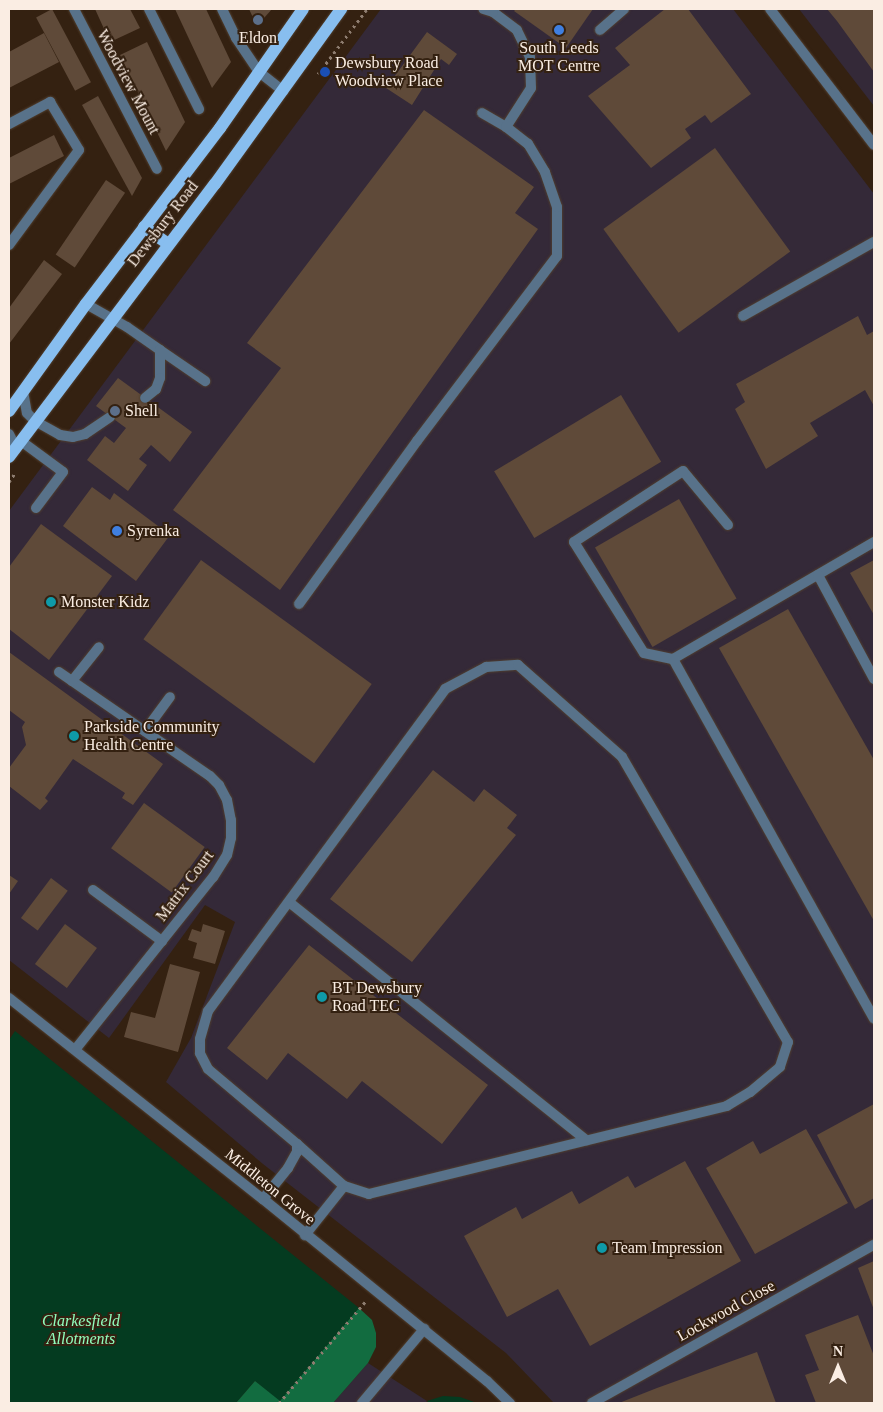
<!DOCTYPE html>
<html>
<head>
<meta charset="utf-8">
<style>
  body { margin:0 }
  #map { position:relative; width:883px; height:1412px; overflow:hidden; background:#342111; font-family:Georgia,serif }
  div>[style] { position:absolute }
  .industrial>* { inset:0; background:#342938 }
  .green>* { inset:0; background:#043b20 }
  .forest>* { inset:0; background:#126c40 }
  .building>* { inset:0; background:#5f4a39; transform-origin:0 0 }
  .path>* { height:3px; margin-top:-1.5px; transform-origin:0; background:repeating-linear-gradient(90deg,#8e7d70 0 2.5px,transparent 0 6.5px) }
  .roads { filter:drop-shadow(0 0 1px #503e2e) drop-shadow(0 0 1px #503e2e) }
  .service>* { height:10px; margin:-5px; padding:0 5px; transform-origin:5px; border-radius:5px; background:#58728a }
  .minor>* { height:10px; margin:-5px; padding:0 5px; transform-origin:5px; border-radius:5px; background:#58728a }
  .tertiary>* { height:10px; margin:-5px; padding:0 5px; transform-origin:5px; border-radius:5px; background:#58728a }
  .primary>* { height:12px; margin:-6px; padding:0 6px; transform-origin:6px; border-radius:6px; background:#88beef }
  .dots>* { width:14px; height:14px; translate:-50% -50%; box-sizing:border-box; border:2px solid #342111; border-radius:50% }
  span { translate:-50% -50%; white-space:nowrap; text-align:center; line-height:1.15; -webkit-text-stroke:4px #342111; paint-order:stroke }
  .poi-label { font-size:16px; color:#faede3 }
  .left { translate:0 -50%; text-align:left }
  .street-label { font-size:16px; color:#faede3 }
  .park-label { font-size:16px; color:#90fdbc; font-style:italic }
  .frame { position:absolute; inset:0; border:10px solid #faede3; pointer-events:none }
  .north { position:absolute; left:813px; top:1342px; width:50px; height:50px; -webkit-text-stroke:4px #342111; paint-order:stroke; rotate:0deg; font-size:14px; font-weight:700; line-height:20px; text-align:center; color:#faede3 }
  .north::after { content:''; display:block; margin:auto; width:18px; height:22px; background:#faede3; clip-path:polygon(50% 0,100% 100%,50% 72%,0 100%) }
</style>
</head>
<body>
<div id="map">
  <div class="industrial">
    <i style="clip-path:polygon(381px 9px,733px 9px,874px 194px,874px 1403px,554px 1403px,506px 1353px,263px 1164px,166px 1082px,191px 1038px,235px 922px,205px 905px,109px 1038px,9px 960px,9px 511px)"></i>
    <i style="clip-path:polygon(799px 9px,874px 9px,874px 106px)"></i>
    <i style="clip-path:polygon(368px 1363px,427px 1401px,425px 1403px,333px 1403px)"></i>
  </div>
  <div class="green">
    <i style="clip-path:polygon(15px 1031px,359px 1308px,280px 1402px,255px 1381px,236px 1403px,9px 1403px,9px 1040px)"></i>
    <i style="clip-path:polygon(443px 1396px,460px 1397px,477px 1403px,429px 1403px,427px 1401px)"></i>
  </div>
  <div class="forest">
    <i style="clip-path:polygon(359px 1308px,372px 1320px,376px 1333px,376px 1347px,368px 1363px,333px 1403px,236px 1403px,255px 1381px,280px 1401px)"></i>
  </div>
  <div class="building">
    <i style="left:52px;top:9px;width:83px;height:18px;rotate:62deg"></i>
    <i style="clip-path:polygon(95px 9px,130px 9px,140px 28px,110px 42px)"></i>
    <i style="clip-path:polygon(175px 9px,206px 9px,231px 62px,212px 88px)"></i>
    <i style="clip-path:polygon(249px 9px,272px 9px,257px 26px)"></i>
    <i style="clip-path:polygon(516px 9px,593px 9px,566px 48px,514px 11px)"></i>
    <i style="clip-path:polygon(665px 9px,688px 9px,751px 94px,711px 123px,705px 115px,685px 129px,691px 138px,651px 168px,588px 96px,630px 65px,615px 48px)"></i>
    <i style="clip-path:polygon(827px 9px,874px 9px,874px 72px,837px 21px)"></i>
    <i style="clip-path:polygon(427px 32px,457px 54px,449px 65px,441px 59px,412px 105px,386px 88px)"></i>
    <i style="clip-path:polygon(44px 33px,59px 62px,9px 88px,9px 52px)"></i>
    <i style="clip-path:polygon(147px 42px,185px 122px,166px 151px,120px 55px)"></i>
    <i style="clip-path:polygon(98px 96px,142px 178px,132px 196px,82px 105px)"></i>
    <i style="clip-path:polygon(424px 110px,534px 187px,515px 213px,538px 229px,280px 590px,173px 510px,281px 368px,247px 343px)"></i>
    <i style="clip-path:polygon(54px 135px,64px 156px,9px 184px,9px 158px)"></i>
    <i style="left:715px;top:148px;width:128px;height:138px;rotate:54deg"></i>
    <i style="left:106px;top:180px;width:23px;height:90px;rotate:34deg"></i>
    <i style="clip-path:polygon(44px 260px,62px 274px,9px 344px,9px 308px)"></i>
    <i style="clip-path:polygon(858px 316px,867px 335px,874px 331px,874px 406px,865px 390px,810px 423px,818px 436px,766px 469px,735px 409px,745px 402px,736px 384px)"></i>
    <i style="clip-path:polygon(118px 378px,192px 432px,170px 462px,151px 445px,139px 459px,147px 465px,128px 491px,87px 460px,105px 436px,114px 443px,126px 428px,96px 406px)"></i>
    <i style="left:621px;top:395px;width:78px;height:148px;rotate:59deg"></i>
    <i style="clip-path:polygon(92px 487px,110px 500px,114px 493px,170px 535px,136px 581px,63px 526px)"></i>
    <i style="left:679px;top:499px;width:115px;height:97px;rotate:60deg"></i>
    <i style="clip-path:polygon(41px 524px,112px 576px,49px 660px,9px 629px,9px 567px)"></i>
    <i style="left:201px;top:560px;width:211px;height:98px;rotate:36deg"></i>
    <i style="clip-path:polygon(874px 560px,874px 615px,850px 573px)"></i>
    <i style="clip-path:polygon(788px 609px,874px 760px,874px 921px,719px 648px)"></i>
    <i style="clip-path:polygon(9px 652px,163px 764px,133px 805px,122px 798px,125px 793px,73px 759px,45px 798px,48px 801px,40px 810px,9px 786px,9px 768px,26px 745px,22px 727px,25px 722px,9px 710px)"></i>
    <i style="clip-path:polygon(433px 770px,474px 802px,484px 789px,517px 815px,507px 828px,516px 835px,412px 962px,330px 899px)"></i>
    <i style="left:144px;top:803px;width:75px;height:56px;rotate:36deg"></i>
    <i style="clip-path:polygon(9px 875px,18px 881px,9px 894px)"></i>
    <i style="left:51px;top:878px;width:21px;height:50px;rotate:37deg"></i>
    <i style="left:65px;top:924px;width:40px;height:50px;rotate:37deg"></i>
    <i style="clip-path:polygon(203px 924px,225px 931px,215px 964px,193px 958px,197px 943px,188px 940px,192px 929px,201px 932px)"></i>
    <i style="clip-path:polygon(309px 945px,488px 1085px,442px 1144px,362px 1081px,347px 1099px,288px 1053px,267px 1080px,227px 1048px)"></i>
    <i style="clip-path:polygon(170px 964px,200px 972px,178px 1052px,124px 1037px,131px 1012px,155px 1018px)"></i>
    <i style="clip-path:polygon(874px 1104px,874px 1198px,855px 1209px,817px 1135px)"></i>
    <i style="clip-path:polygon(806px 1129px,848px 1203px,755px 1254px,706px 1168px,753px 1141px,760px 1154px)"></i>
    <i style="clip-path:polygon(685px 1161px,741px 1261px,590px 1346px,558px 1289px,507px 1317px,464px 1236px,516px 1207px,522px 1219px,572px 1191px,579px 1204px,628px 1176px,635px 1188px)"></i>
    <i style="clip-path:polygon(874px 1261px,874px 1310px,858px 1268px)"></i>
    <i style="clip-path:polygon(858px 1315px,874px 1356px,874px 1403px,816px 1403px,805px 1375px,819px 1370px,805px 1335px)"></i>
    <i style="clip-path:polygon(757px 1352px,776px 1403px,619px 1403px,657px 1388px)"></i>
  </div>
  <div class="path">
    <i style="left:318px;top:74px;width:81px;rotate:-53deg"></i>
    <i style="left:9px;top:482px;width:11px;rotate:-56deg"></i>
    <i style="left:279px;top:1403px;width:133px;rotate:-49.6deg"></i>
  </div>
  <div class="roads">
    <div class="service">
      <i style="left:600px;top:30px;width:32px;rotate:-41deg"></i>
      <i style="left:482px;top:113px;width:28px;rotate:30deg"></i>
      <i style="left:9px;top:245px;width:118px;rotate:-53.6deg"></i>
      <i style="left:86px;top:304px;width:47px;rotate:29.3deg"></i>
      <i style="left:127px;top:327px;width:40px;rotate:34.9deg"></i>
      <i style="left:160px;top:350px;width:28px;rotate:90deg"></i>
      <i style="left:160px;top:378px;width:12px;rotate:110deg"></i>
      <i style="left:156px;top:389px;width:14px;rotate:141deg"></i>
      <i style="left:743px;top:316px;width:150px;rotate:-29.5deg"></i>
      <i style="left:160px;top:350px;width:55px;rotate:34.6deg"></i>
      <i style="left:23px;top:391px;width:22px;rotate:80deg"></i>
      <i style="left:27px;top:413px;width:11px;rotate:45deg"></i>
      <i style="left:35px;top:421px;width:29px;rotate:29deg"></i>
      <i style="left:60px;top:435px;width:13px;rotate:9deg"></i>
      <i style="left:73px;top:437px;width:12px;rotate:-14deg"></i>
      <i style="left:85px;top:434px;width:30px;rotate:-34deg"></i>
      <i style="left:21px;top:441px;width:52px;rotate:36.4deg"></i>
      <i style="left:63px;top:472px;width:45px;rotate:126.9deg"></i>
      <i style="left:728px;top:525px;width:70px;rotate:-129.8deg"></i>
      <i style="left:683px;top:471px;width:130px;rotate:146.9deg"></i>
      <i style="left:574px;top:542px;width:131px;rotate:57.8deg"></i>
      <i style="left:644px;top:653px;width:30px;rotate:12deg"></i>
      <i style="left:673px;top:659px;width:233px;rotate:-30.2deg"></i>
      <i style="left:818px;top:575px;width:118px;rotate:61.7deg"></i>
      <i style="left:299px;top:604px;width:201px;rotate:-54.1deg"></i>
      <i style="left:417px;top:441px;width:232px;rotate:-52.9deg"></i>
      <i style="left:557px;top:256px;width:49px;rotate:-90deg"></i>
      <i style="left:557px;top:207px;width:37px;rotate:-109deg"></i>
      <i style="left:545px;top:172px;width:33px;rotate:-121deg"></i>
      <i style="left:528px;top:144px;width:28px;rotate:-142deg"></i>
      <i style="left:506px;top:127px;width:46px;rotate:-57.3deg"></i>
      <i style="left:531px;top:88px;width:31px;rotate:-92deg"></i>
      <i style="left:530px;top:57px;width:30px;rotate:-116deg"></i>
      <i style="left:517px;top:30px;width:30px;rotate:-143deg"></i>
      <i style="left:493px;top:12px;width:10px;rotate:-163deg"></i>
      <i style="left:673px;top:659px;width:412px;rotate:60.8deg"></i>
      <i style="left:59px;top:672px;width:183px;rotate:34.6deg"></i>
      <i style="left:210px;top:776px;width:13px;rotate:45deg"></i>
      <i style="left:219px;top:785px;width:17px;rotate:62deg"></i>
      <i style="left:227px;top:800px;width:20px;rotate:79deg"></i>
      <i style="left:231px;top:820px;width:18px;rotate:90deg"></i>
      <i style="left:231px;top:838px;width:17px;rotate:103deg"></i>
      <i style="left:227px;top:855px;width:26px;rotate:122deg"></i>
      <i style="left:213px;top:877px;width:221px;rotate:128.6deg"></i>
      <i style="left:72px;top:681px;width:43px;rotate:-51.5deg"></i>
      <i style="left:145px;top:731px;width:42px;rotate:-53.7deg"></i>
      <i style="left:93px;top:890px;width:86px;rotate:36.5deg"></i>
      <i style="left:289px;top:902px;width:381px;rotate:38.7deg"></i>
      <i style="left:297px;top:1144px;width:63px;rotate:41.8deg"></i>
      <i style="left:263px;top:1199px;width:40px;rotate:-51deg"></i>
      <i style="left:288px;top:1168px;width:18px;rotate:-61deg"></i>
      <i style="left:297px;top:1152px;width:8px;rotate:-90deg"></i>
      <i style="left:297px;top:1144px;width:116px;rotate:-139.9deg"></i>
      <i style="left:208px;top:1069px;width:18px;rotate:-117deg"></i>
      <i style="left:200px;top:1053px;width:14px;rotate:-90deg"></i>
      <i style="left:200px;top:1039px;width:29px;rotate:-74deg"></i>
      <i style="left:208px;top:1011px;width:400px;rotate:-53.6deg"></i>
      <i style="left:445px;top:689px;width:47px;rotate:-28.2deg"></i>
      <i style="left:486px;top:667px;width:32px;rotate:-4deg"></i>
      <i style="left:518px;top:665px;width:139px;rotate:41.5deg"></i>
      <i style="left:622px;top:757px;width:330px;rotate:59.8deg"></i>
      <i style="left:788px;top:1042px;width:26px;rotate:108deg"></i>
      <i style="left:780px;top:1067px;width:39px;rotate:140deg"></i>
      <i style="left:750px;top:1092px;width:27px;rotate:149deg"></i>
      <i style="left:727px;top:1106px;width:369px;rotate:166.2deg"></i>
      <i style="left:369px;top:1194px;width:26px;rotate:-162deg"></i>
      <i style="left:344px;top:1186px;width:63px;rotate:128.5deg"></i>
      <i style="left:362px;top:1403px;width:97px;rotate:-50deg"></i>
    </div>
    <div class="minor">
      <i style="left:74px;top:9px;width:180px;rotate:62.6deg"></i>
      <i style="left:149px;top:9px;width:112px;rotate:63.4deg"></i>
      <i style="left:222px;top:9px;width:32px;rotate:64deg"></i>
      <i style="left:236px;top:38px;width:41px;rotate:55.9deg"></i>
      <i style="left:259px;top:72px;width:31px;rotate:38deg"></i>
      <i style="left:770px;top:9px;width:171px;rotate:52.6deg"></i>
      <i style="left:9px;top:124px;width:47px;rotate:-28.2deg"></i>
      <i style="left:50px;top:102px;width:56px;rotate:58.9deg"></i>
      <i style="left:9px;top:434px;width:16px;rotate:63deg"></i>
      <i style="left:592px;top:1403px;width:323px;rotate:-29.3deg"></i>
    </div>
    <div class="tertiary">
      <i style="left:9px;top:998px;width:324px;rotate:38.4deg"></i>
      <i style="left:263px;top:1199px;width:289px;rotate:39.1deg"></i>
      <i style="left:487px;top:1381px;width:32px;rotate:44deg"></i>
    </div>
    <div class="primary">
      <i style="left:144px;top:227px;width:29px;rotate:35deg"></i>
      <i style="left:9px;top:411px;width:132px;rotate:-54.3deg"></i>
      <i style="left:86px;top:304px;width:221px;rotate:-52.7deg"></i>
      <i style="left:220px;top:128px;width:145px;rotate:-55.1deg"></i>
      <i style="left:9px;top:457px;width:342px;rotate:-53deg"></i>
      <i style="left:215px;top:184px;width:216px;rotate:-54.2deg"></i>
    </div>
  </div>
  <div class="dots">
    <i style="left:258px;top:20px;background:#5c6f8a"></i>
    <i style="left:559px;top:30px;background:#3f7fe0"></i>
    <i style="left:325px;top:72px;background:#1a4fb4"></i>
    <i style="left:115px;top:411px;background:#5c6f8a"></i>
    <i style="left:117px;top:531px;background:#3f7fe0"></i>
    <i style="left:51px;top:602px;background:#0f9aa8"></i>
    <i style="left:74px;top:736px;background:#0f9aa8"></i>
    <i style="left:322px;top:997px;background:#0f9aa8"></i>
    <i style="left:602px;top:1248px;background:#0f9aa8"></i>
  </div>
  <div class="poi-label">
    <span style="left:258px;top:38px">Eldon</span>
    <span style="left:559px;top:57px">South Leeds<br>MOT Centre</span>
    <span class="left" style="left:335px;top:72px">Dewsbury Road<br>Woodview Place</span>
    <span class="left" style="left:125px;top:411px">Shell</span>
    <span class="left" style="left:127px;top:531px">Syrenka</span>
    <span class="left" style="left:61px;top:602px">Monster Kidz</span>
    <span class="left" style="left:84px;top:736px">Parkside Community<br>Health Centre</span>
    <span class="left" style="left:332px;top:997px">BT Dewsbury<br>Road TEC</span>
    <span class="left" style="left:612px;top:1248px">Team Impression</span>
  </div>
  <div class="street-label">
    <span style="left:128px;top:82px;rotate:62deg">Woodview Mount</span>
    <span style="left:163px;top:224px;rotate:-52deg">Dewsbury Road</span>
    <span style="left:185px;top:886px;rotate:-53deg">Matrix Court</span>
    <span style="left:270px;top:1187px;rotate:39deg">Middleton Grove</span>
    <span style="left:726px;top:1311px;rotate:-29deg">Lockwood Close</span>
  </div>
  <div class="park-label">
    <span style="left:81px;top:1330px">Clarkesfield<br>Allotments</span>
  </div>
  <div class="frame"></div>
  <div class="north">N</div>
</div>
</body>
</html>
